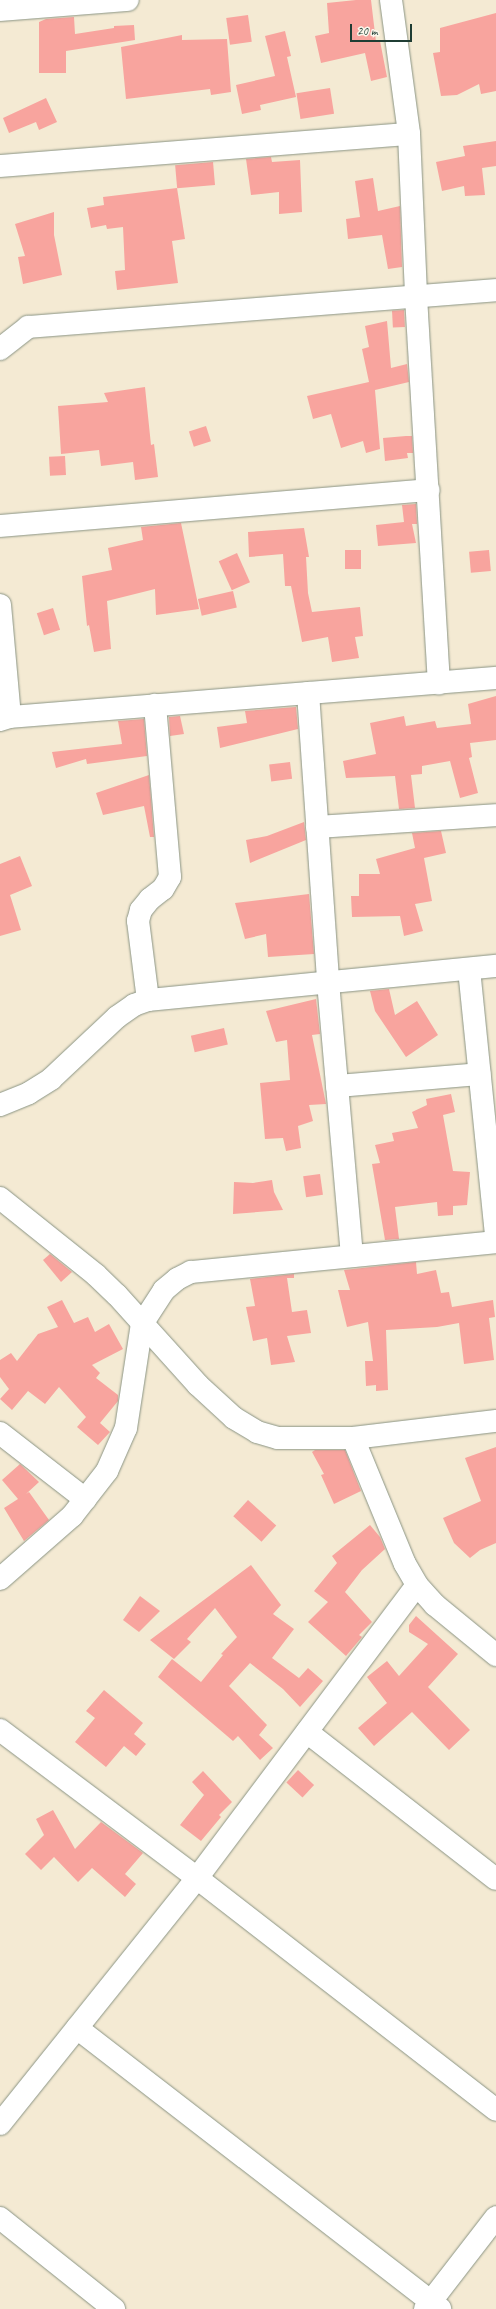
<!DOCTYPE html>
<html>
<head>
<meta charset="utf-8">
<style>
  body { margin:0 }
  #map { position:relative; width:496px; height:2309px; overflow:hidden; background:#f4ead3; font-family:Caveat,sans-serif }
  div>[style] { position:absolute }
  .building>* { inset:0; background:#f8a49e; transform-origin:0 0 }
  .roads { filter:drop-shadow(0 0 1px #8a9484) drop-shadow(0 0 1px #8a9484) }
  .street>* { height:22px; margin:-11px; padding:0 11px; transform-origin:11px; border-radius:11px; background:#fff }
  span { translate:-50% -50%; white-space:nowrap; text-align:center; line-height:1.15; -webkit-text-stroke:3.5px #fbf7ec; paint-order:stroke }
  .scale { position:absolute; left:350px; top:24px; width:62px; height:18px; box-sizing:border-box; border:2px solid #1f3d34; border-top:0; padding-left:5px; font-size:12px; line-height:14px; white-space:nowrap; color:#1f3d34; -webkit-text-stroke:3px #fbf7ec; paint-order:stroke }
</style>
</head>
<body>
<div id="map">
  <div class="building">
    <i style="clip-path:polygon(356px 0,371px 0,376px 42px,380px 41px,387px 77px,371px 81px,365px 53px,321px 63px,315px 36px,329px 33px,327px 3px)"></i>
    <i style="clip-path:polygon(496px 13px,496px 91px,481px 94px,479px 84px,457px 95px,441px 96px,433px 53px,440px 52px,440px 28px)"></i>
    <i style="left:248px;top:15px;width:27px;height:22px;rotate:82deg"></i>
    <i style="clip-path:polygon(74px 17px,75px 34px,114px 28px,114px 26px,134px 25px,135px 40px,66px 51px,66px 73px,39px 73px,39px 22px,46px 19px)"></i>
    <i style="clip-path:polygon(285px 31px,291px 56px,287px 57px,296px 97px,260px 105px,261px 110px,242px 114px,236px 85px,275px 76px,265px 36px)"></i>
    <i style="clip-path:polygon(182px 35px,182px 40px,227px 39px,231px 92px,211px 95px,210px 89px,126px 99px,121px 47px)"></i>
    <i style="left:330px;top:88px;width:26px;height:34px;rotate:81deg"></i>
    <i style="clip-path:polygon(46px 98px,57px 122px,39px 130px,36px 122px,9px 133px,3px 118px)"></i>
    <i style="clip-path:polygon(496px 141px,496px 166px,482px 168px,485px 195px,465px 196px,464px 186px,442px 191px,436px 162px,465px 156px,463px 146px)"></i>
    <i style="clip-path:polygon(271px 157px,272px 162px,300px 160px,302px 212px,279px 214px,279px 192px,251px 195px,246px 159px)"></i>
    <i style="left:213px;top:162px;width:23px;height:38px;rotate:85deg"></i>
    <i style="clip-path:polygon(373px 178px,378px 211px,400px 206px,402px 267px,388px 269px,382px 235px,348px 239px,346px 219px,360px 217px,355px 181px)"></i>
    <i style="clip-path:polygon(177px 188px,185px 239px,172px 241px,178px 283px,117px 290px,115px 271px,125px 270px,123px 227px,107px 229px,106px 225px,91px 228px,87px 208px,104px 205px,103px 197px)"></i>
    <i style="clip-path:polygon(54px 212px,54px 235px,62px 275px,23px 284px,18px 257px,25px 256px,15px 224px)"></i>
    <i style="left:404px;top:310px;width:17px;height:12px;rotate:87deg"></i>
    <i style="clip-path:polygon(387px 321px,391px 368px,407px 364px,409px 382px,375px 390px,380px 449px,366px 453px,363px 441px,341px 448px,331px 414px,313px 419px,307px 396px,369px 382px,362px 349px,369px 347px,365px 326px)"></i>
    <i style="clip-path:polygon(145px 387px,151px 445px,154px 444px,158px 477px,135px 480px,133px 462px,101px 466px,99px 450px,61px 454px,58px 406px,108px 402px,104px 393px)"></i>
    <i style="left:206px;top:426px;width:16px;height:18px;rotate:72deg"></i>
    <i style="clip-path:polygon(406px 436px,412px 436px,413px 453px,407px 453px,408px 458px,385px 461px,383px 438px)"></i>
    <i style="left:65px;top:456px;width:19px;height:16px;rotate:87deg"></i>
    <i style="clip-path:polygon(416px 504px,417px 524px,412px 524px,416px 543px,378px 546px,376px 525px,404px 522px,402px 505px)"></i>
    <i style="clip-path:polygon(181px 523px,199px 609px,156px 615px,155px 589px,107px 601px,111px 649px,94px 652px,89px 625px,87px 626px,82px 576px,112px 570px,108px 548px,143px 540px,141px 527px)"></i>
    <i style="clip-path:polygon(304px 528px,309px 557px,306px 557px,308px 593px,312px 612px,360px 607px,363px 636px,355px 637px,359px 658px,332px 662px,328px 637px,302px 642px,291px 586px,285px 586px,283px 554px,249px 557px,248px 532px)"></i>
    <i style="left:345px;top:550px;width:16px;height:19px"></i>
    <i style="left:489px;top:550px;width:21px;height:20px;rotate:85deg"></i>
    <i style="left:237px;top:553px;width:32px;height:20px;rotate:66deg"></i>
    <i style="left:233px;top:591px;width:17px;height:36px;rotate:77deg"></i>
    <i style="left:53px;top:608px;width:23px;height:17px;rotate:72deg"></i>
    <i style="clip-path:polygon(496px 696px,496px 740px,470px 743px,472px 757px,469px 758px,478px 793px,460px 798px,450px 761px,422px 766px,422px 774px,411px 775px,415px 808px,399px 809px,395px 776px,346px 778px,343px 761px,376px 754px,370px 723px,404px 716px,406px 726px,435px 721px,437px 728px,471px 724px,468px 704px)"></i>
    <i style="clip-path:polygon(296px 707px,298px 729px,220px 748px,217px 727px,247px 723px,245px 711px)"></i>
    <i style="clip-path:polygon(180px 716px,184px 734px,170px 736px,169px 717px)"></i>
    <i style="clip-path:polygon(144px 719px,147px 756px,87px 764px,86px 759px,56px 768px,52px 752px,122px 744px,118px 721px)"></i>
    <i style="left:290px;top:762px;width:17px;height:21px;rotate:83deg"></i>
    <i style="clip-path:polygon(149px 775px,154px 837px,150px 837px,144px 806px,103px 815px,96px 793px)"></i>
    <i style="clip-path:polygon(304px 822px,306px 840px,250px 863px,246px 840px,267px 836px)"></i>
    <i style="clip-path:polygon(441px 831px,446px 853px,424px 858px,432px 901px,415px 904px,423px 931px,404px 936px,400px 916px,352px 917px,351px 896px,359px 896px,359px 874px,380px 874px,376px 859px,415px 848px,412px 833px)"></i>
    <i style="clip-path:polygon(20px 856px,32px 886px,10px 895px,21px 930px,0 936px,0 864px)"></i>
    <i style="clip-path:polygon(309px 894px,314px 954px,268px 957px,266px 934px,245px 939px,235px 903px)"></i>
    <i style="clip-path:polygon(389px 989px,395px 1015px,417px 1001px,438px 1035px,406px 1057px,375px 1011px,370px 991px)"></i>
    <i style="clip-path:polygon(316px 999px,320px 1034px,312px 1035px,326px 1104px,309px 1105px,313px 1121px,298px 1126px,301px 1148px,286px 1151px,283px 1138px,265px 1139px,260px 1083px,290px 1080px,287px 1040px,276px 1042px,266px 1011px)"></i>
    <i style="left:224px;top:1028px;width:17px;height:34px;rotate:77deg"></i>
    <i style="clip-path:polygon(451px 1094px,455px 1112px,443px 1115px,453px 1171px,470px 1172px,467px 1205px,453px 1206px,453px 1215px,438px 1216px,437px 1202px,395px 1207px,399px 1239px,385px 1240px,372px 1164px,380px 1163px,375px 1145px,394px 1141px,392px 1133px,418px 1128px,412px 1112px,427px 1105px,426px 1099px)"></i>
    <i style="left:320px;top:1174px;width:21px;height:17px;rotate:82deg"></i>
    <i style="clip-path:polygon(272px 1180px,274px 1192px,283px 1210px,233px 1214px,234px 1182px,253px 1183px)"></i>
    <i style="clip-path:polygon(50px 1254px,72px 1272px,61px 1282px,43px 1260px)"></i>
    <i style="clip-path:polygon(416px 1262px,417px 1274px,436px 1270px,441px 1293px,449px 1292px,452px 1307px,493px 1300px,495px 1317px,489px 1318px,494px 1360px,464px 1364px,459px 1323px,437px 1327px,386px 1330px,388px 1390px,376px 1391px,376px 1385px,366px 1386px,365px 1361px,373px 1361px,368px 1322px,347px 1327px,338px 1290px,350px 1290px,344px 1270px)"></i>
    <i style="clip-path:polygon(294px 1274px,294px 1278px,287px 1278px,292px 1312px,307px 1310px,311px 1333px,287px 1336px,295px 1362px,271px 1365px,267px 1338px,253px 1341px,246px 1307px,255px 1306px,250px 1279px)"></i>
    <i style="clip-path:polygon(62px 1300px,74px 1323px,88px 1317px,95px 1332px,109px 1324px,123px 1349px,92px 1365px,100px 1373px,96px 1378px,118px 1395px,118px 1401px,100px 1423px,110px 1432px,98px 1445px,77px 1427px,86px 1417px,59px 1387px,45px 1404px,28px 1391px,12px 1410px,0 1399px,9px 1389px,0 1377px,0 1360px,11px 1353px,17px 1361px,38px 1334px,58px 1327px,47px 1307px)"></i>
    <i style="clip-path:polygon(496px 1447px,496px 1543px,480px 1550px,470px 1558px,454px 1543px,443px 1518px,481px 1501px,465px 1458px)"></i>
    <i style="clip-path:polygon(315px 1450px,345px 1450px,361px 1491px,334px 1504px,321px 1475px,324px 1474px,312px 1452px)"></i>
    <i style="clip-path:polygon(20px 1464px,39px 1482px,26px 1494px,29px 1492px,49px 1520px,24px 1541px,4px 1508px,18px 1499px,2px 1480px)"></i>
    <i style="left:248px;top:1500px;width:38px;height:22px;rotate:42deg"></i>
    <i style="clip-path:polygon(370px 1525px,380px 1537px,385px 1549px,362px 1570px,345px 1592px,372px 1622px,359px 1635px,362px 1637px,346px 1656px,308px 1622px,328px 1602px,314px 1591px,337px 1563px,332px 1556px)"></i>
    <i style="clip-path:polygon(251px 1565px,281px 1605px,273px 1614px,294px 1629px,272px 1658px,299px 1678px,308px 1668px,323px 1681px,300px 1707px,283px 1689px,250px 1663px,229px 1686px,267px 1725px,259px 1735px,273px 1748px,260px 1760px,238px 1736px,233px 1741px,158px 1677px,172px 1659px,201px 1682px,223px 1655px,221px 1654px,237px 1637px,215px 1608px,187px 1639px,191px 1642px,174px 1659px,150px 1640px)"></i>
    <i style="clip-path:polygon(140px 1596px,160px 1611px,139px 1632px,123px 1620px)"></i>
    <i style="clip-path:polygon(416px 1616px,458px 1654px,428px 1687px,470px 1730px,449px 1750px,412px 1712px,374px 1746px,358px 1728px,387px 1703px,367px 1677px,387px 1661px,399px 1676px,428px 1644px,409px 1632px,409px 1625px)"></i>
    <i style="clip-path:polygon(104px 1690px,143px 1723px,134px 1734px,146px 1744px,136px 1756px,124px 1746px,106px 1767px,75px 1742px,95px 1718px,86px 1711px)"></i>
    <i style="left:298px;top:1770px;width:22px;height:17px;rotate:43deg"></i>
    <i style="clip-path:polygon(203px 1771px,232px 1802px,219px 1815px,221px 1817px,201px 1841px,180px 1825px,204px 1795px,192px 1782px)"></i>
    <i style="clip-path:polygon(53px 1810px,75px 1849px,101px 1822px,143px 1853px,125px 1874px,136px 1884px,125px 1897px,92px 1868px,78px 1882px,54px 1857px,41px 1870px,25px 1854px,44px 1835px,36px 1819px)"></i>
  </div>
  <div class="roads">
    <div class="street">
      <i style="left:391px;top:0;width:135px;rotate:82.3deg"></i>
      <i style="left:409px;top:134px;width:163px;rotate:87.5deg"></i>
      <i style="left:416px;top:297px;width:387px;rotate:86.6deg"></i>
      <i style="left:0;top:10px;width:128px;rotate:-4.5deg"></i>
      <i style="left:0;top:166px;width:410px;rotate:-4.5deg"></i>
      <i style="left:0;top:349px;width:36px;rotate:-38deg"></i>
      <i style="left:28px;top:327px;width:469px;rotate:-4.5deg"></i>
      <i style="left:0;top:526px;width:430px;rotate:-4.8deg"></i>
      <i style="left:0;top:605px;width:112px;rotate:84.9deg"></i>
      <i style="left:308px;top:693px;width:290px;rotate:86deg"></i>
      <i style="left:328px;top:982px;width:275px;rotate:85deg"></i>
      <i style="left:0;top:720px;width:10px;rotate:-17deg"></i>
      <i style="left:10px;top:717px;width:488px;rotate:-4.6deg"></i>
      <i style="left:317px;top:827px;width:179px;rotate:-3.8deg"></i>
      <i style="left:469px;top:969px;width:268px;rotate:84.2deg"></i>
      <i style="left:148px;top:1000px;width:80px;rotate:-97.2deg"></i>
      <i style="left:138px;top:921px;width:11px;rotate:-75deg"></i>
      <i style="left:141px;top:910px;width:14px;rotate:-51deg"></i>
      <i style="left:150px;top:899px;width:16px;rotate:-38deg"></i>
      <i style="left:163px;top:889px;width:14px;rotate:-60deg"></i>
      <i style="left:170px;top:877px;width:173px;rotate:-95deg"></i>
      <i style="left:337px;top:1086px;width:143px;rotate:-4.8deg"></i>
      <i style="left:0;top:1105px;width:31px;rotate:-22deg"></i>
      <i style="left:29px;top:1093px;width:26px;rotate:-32deg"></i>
      <i style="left:51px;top:1079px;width:91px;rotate:-43.2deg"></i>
      <i style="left:117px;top:1017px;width:21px;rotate:-35deg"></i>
      <i style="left:134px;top:1005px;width:15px;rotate:-20deg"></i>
      <i style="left:148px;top:1000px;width:350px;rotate:-5.6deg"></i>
      <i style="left:0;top:1198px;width:123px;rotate:38.7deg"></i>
      <i style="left:96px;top:1275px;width:29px;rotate:44deg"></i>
      <i style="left:117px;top:1295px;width:121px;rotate:48deg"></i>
      <i style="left:198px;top:1385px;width:49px;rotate:42.5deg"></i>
      <i style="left:234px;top:1418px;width:27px;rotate:31deg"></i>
      <i style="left:257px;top:1432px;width:22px;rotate:16deg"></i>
      <i style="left:278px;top:1438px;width:75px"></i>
      <i style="left:353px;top:1438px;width:136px;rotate:67.6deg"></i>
      <i style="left:405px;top:1564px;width:24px;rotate:60deg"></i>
      <i style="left:417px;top:1585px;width:27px;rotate:48deg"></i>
      <i style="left:435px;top:1605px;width:79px;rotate:39.3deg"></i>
      <i style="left:0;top:1433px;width:108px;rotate:37.8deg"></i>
      <i style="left:353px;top:1438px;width:144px;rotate:-6.8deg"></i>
      <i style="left:0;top:1579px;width:96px;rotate:-41.2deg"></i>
      <i style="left:72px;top:1516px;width:57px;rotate:-52.1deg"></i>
      <i style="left:107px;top:1471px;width:47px;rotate:-66.2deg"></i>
      <i style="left:126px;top:1428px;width:105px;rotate:-81.3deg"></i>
      <i style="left:142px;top:1324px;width:40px;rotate:-57.1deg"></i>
      <i style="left:164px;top:1290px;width:17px;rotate:-40deg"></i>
      <i style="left:177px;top:1279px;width:16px;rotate:-27deg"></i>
      <i style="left:191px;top:1272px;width:306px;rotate:-5.6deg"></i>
      <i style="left:0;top:1730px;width:246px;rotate:36.9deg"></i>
      <i style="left:197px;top:1878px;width:378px;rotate:37.8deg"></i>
      <i style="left:307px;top:1732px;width:239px;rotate:37.9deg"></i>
      <i style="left:77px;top:2028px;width:459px;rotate:37.7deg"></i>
      <i style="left:0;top:2124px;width:315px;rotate:-51.3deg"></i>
      <i style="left:197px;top:1878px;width:366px;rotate:-53.1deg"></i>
      <i style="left:0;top:2218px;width:146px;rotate:38.6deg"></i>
      <i style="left:425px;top:2309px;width:116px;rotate:-52.3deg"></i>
    </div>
  </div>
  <div class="scale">20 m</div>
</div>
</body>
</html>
